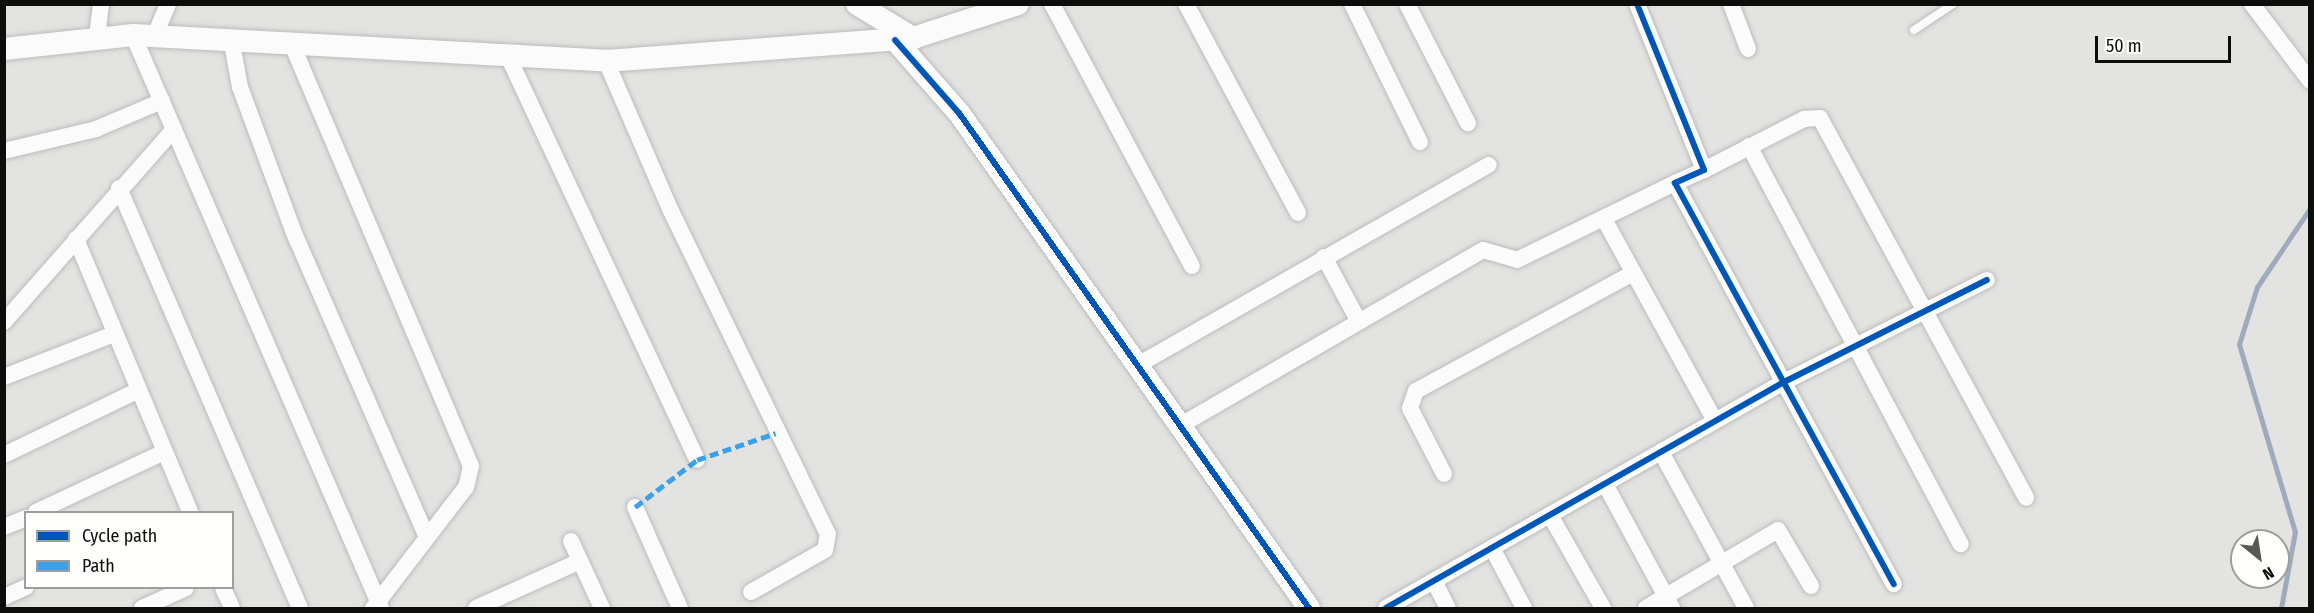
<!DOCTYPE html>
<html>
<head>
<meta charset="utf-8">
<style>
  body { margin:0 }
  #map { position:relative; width:2314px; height:613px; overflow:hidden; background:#e3e4e2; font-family:"Fira Sans Condensed",sans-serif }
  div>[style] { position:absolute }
  .stream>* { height:5px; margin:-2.5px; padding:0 2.5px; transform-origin:2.5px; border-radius:2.5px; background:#9eabbc }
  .roads { filter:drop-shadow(0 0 2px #bbbcba) drop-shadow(0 0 2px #bbbcba) }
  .lane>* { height:8px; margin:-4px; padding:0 4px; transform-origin:4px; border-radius:4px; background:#fbfbfb }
  .street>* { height:16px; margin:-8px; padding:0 8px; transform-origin:8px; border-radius:8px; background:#fbfbfb }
  .secondary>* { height:22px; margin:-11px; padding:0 11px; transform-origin:11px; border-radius:11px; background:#fbfbfb }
  .quiet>* { height:4.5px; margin-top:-2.25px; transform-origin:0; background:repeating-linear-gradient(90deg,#3ca1e9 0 9px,transparent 0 13.5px) }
  .cycleway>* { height:6px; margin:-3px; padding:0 3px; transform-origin:3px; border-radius:3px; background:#0057b8 }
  span { translate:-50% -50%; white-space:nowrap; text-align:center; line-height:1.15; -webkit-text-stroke:4.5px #fffffe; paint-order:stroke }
  .frame { position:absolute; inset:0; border:6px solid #0d0d0c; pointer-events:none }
  .legend { position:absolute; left:24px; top:511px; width:210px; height:78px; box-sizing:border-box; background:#fffffe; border:2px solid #9e9e9d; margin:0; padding:8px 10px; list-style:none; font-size:18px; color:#0d0d0c }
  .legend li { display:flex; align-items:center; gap:12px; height:30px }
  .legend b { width:30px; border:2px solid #9e9e9d }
  .north { position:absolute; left:2230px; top:529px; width:60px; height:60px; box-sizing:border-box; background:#fffffe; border:2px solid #9e9e9d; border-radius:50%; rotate:150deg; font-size:16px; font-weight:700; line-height:24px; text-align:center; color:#0d0d0c }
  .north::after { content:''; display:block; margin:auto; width:21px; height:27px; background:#585857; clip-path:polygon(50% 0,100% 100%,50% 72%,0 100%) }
  .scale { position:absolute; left:2095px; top:36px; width:136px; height:27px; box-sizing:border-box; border:3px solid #0d0d0c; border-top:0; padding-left:8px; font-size:18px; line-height:21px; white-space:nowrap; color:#0d0d0c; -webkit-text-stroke:4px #fffffe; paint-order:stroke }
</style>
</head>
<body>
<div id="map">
  <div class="stream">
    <i style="left:2281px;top:608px;width:77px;rotate:-79.6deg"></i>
    <i style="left:2295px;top:532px;width:196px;rotate:-106.6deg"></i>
    <i style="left:2239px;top:344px;width:60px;rotate:-72.5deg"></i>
    <i style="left:2257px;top:287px;width:95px;rotate:-56.1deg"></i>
  </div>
  <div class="roads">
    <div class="lane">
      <i style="left:1914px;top:30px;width:47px;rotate:-33.7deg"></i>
    </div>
    <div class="street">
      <i style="left:1052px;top:4px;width:297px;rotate:61.9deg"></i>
      <i style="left:1186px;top:4px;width:237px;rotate:61.8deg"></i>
      <i style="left:1352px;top:4px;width:154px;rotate:63.8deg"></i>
      <i style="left:1407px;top:4px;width:134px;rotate:62.9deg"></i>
      <i style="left:1637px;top:4px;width:179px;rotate:68deg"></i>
      <i style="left:1704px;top:170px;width:32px;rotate:156deg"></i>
      <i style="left:1675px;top:183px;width:457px;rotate:61.4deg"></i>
      <i style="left:1731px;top:4px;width:48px;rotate:69.3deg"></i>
      <i style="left:2252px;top:4px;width:96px;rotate:53deg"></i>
      <i style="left:133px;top:35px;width:624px;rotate:66.6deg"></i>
      <i style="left:155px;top:35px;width:34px;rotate:-67deg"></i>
      <i style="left:97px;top:37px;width:33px;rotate:-83deg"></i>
      <i style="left:231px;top:38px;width:50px;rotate:79.6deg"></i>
      <i style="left:240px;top:87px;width:156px;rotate:69.7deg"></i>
      <i style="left:294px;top:233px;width:330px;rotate:66.4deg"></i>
      <i style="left:291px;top:42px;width:461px;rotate:67deg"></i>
      <i style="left:471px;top:466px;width:22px;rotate:103deg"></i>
      <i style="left:466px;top:487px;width:153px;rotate:127.5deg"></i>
      <i style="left:507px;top:54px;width:448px;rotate:64.9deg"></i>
      <i style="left:606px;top:61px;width:163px;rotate:66.6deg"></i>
      <i style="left:671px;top:211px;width:359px;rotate:64.1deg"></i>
      <i style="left:828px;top:534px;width:16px;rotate:101deg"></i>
      <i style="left:825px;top:550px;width:85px;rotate:150.4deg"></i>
      <i style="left:1749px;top:146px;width:451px;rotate:62deg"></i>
      <i style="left:4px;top:151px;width:95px;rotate:-13.4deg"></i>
      <i style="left:96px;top:129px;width:72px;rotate:-23deg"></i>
      <i style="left:1704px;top:170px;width:112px;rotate:-27deg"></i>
      <i style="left:1804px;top:119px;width:16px;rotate:-4deg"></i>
      <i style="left:1820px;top:118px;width:432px;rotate:61.5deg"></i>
      <i style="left:119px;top:188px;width:457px;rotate:66.7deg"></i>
      <i style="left:1604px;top:219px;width:230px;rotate:61.2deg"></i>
      <i style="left:76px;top:239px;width:296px;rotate:67.3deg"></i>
      <i style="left:1324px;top:257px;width:72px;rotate:61.6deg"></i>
      <i style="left:4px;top:322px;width:257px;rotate:-48.6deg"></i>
      <i style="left:1136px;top:366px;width:406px;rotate:-29.7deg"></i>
      <i style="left:4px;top:377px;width:118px;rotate:-21.4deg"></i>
      <i style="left:1181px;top:425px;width:349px;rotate:-30.1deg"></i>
      <i style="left:1483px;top:250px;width:35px;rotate:16deg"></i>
      <i style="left:1517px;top:260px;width:176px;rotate:-26deg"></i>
      <i style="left:1661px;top:452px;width:178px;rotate:61.4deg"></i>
      <i style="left:4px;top:455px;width:148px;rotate:-25.7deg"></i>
      <i style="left:1444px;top:474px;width:74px;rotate:-117.3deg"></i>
      <i style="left:1410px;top:408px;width:18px;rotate:-71deg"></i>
      <i style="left:1416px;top:391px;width:247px;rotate:-28.5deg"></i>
      <i style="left:1605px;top:484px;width:141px;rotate:61.6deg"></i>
      <i style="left:635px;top:507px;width:111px;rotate:66deg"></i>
      <i style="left:36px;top:512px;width:141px;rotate:-25.1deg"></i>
      <i style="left:1550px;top:515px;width:107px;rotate:60.3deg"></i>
      <i style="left:4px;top:527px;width:24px;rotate:-22deg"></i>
      <i style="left:571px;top:541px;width:74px;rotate:65.2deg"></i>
      <i style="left:1492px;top:548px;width:68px;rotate:61.9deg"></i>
      <i style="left:1434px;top:581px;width:30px;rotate:63deg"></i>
      <i style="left:223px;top:588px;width:22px;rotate:66deg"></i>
      <i style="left:4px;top:597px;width:24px;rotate:-24deg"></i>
      <i style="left:142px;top:608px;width:48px;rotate:-24.4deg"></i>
      <i style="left:476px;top:608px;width:114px;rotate:-24.3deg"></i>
      <i style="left:1386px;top:608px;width:458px;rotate:-29.6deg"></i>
      <i style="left:1784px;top:382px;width:227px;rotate:-26.7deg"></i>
      <i style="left:1646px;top:608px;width:153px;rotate:-30.6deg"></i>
      <i style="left:1778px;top:530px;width:65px;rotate:59.5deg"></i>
    </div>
    <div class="secondary">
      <i style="left:857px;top:4px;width:66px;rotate:31.3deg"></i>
      <i style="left:895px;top:40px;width:97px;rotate:48.8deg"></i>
      <i style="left:959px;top:113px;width:606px;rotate:54.74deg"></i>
      <i style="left:4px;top:49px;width:130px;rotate:-6.2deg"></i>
      <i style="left:133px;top:35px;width:474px;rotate:3.1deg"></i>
      <i style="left:606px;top:61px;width:308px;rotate:-4.3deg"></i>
      <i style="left:913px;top:38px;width:110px;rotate:-17.9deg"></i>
    </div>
  </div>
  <div class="quiet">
    <i style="left:635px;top:507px;width:78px;rotate:-37.2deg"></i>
    <i style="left:697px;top:460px;width:83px;rotate:-18.9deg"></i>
  </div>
  <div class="cycleway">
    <i style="left:1637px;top:4px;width:179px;rotate:68deg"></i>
    <i style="left:1704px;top:170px;width:32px;rotate:156deg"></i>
    <i style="left:1675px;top:183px;width:457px;rotate:61.4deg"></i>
    <i style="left:895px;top:40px;width:97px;rotate:48.8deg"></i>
    <i style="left:959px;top:113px;width:606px;rotate:54.74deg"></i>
    <i style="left:1386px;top:608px;width:458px;rotate:-29.6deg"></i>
    <i style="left:1784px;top:382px;width:227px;rotate:-26.7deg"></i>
  </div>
  <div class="frame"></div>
  <ul class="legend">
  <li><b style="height:8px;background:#0057b8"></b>Cycle path</li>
  <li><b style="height:8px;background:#3ca1e9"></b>Path</li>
  </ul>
  <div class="north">N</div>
  <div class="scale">50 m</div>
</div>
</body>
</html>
